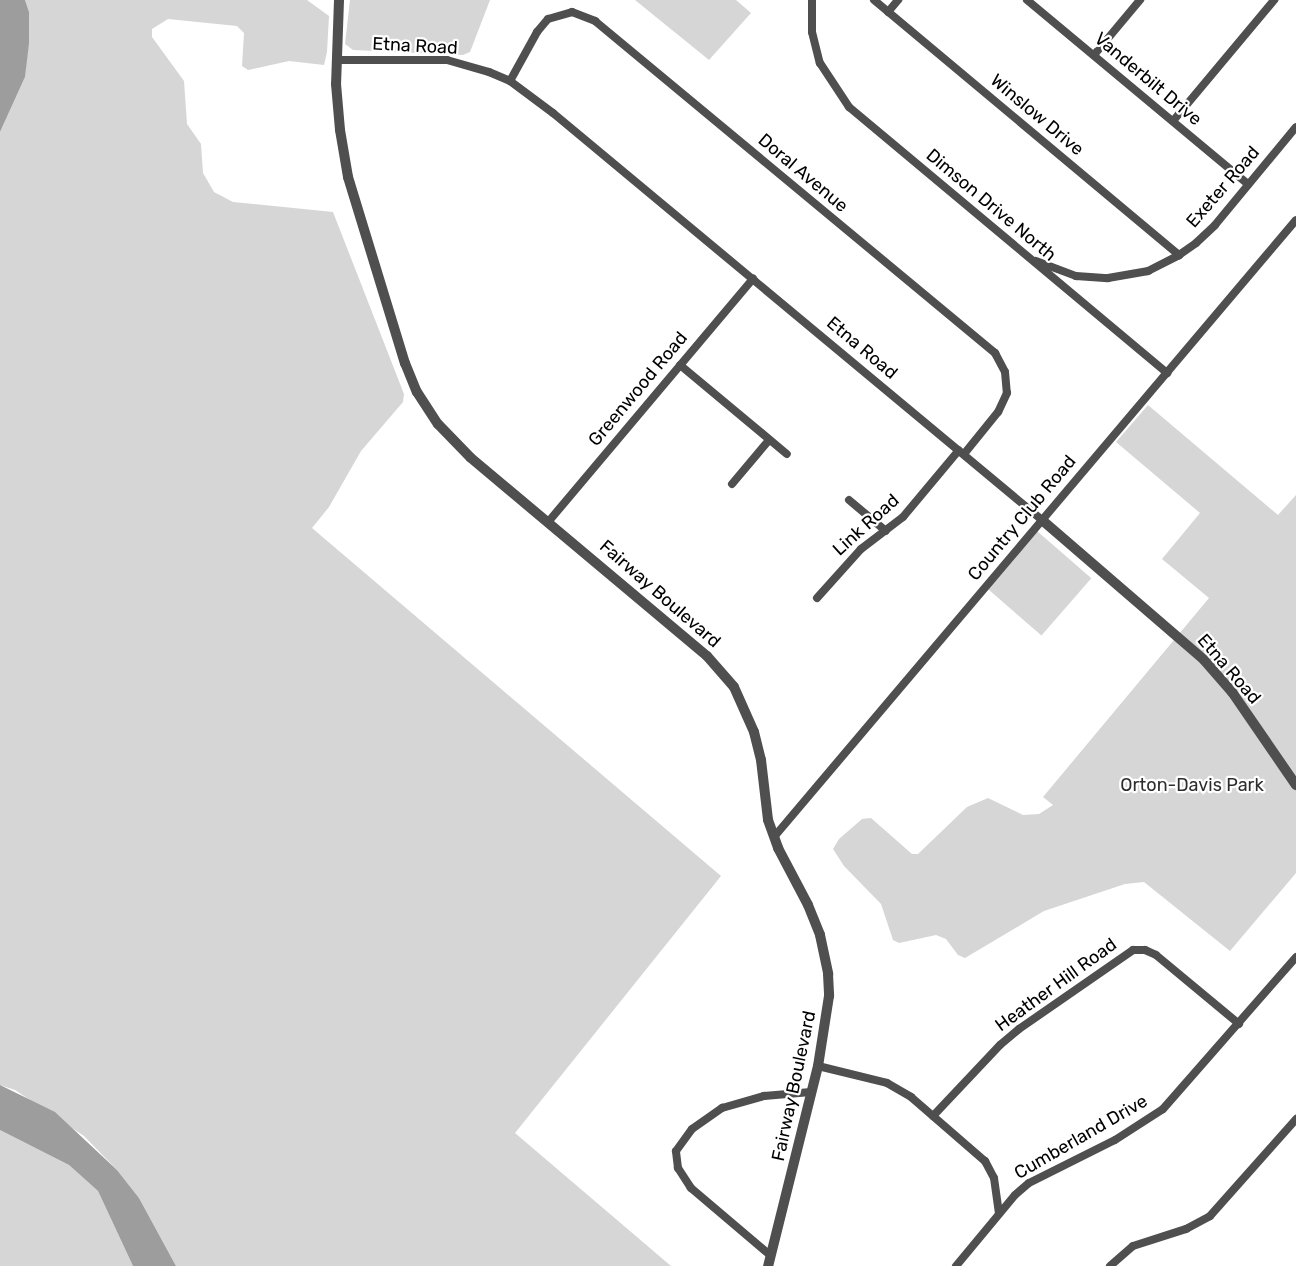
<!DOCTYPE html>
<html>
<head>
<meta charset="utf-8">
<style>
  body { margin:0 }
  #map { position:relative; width:1296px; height:1266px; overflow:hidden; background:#fff; font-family:Rubik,sans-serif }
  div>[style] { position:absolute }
  .green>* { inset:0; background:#d6d6d6; transform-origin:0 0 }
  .water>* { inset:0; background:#9d9d9d }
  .minor>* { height:8px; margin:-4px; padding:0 4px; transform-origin:4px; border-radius:4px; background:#4f4f4f }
  .tertiary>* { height:10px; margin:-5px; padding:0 5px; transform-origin:5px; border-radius:5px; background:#4f4f4f }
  span { translate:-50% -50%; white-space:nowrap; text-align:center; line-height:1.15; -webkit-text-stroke:4.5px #fff; paint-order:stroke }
  .street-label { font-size:18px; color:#000 }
  .park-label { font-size:18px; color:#2d2d2d }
</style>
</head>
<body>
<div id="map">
  <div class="green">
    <i style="clip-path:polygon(25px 0,307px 0,329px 16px,327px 52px,324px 65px,289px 61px,248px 70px,242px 66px,244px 33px,237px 26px,168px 19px,152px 29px,152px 37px,184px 81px,187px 124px,201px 144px,203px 173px,214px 192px,233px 202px,333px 212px,404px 394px,403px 402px,361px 451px,329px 507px,312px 528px,721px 876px,515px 1133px,671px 1266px,176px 1266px,139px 1198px,117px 1170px,84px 1136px,15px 1090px,0 1085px,0 132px,25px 77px,29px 12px)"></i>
    <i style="clip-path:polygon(350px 0,490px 0,470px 52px,463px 55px,353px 50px,345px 44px)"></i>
    <i style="clip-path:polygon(635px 0,736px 0,751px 13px,709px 60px)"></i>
    <i style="clip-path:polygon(1148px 405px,1278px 515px,1296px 495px,1296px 873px,1230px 951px,1144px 882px,1125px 884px,1044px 911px,965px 958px,958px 955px,946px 939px,936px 935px,899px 943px,893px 940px,881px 904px,844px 866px,833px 849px,839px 839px,862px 819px,871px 818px,912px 854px,918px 854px,967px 807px,988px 798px,1023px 815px,1039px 814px,1053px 805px,1043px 797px,1209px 598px,1162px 559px,1200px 513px,1116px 442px)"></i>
    <i style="left:1037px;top:531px;width:72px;height:76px;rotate:41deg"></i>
    <i style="clip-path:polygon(0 1130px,69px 1165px,98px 1191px,133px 1266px,0 1266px)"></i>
  </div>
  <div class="water">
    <i style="clip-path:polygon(0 0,25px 0,29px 12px,29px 43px,25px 77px,0 132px)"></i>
    <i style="clip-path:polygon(0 1085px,55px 1112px,117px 1170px,139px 1198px,176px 1266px,133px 1266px,98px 1191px,69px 1165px,0 1130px)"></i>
  </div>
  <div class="minor">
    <i style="left:812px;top:0;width:32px;rotate:90deg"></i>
    <i style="left:812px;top:32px;width:32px;rotate:76deg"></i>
    <i style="left:820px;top:63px;width:53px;rotate:56.6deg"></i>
    <i style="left:849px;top:107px;width:415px;rotate:39.9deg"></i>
    <i style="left:874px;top:0;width:398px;rotate:39.9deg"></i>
    <i style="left:1027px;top:0;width:288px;rotate:39.8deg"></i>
    <i style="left:888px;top:12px;width:16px;rotate:-50deg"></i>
    <i style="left:1094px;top:55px;width:72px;rotate:-50.1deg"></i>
    <i style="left:336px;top:60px;width:111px"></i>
    <i style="left:447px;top:60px;width:44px;rotate:15.9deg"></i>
    <i style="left:489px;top:72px;width:23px;rotate:23deg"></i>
    <i style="left:510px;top:81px;width:54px;rotate:36.7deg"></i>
    <i style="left:553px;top:113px;width:636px;rotate:39.77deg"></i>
    <i style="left:510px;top:81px;width:56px;rotate:-61.1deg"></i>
    <i style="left:537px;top:32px;width:17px;rotate:-50deg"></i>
    <i style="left:548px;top:19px;width:25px;rotate:-16deg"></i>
    <i style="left:572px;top:12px;width:25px;rotate:21deg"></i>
    <i style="left:595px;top:21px;width:520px;rotate:39.69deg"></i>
    <i style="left:995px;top:353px;width:21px;rotate:62deg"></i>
    <i style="left:1005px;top:372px;width:21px;rotate:85deg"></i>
    <i style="left:1007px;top:393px;width:21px;rotate:115deg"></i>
    <i style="left:998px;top:412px;width:54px;rotate:129deg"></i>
    <i style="left:1173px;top:121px;width:158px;rotate:-50.1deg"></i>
    <i style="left:1036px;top:261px;width:43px;rotate:20.6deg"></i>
    <i style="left:1076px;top:276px;width:32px;rotate:4deg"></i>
    <i style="left:1108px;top:278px;width:41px;rotate:-9.9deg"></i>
    <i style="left:1148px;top:271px;width:35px;rotate:-27deg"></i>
    <i style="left:1179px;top:255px;width:21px;rotate:-35deg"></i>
    <i style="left:1196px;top:243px;width:26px;rotate:-43deg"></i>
    <i style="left:1215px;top:225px;width:127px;rotate:-50.4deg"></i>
    <i style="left:680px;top:365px;width:139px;rotate:39.8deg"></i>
    <i style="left:732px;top:484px;width:57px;rotate:-49.9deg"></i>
    <i style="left:849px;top:500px;width:48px;rotate:40deg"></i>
    <i style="left:549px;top:521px;width:317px;rotate:-49.9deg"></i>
    <i style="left:817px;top:598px;width:66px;rotate:-48.1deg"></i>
    <i style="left:861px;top:549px;width:53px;rotate:-37.3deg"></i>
    <i style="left:903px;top:517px;width:87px;rotate:-50.1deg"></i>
    <i style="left:774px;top:837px;width:808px;rotate:-49.77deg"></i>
    <i style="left:818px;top:1066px;width:71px;rotate:13.8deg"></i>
    <i style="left:887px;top:1083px;width:28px;rotate:30deg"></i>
    <i style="left:911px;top:1097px;width:98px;rotate:40.9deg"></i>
    <i style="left:985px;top:1161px;width:19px;rotate:62deg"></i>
    <i style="left:994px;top:1178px;width:36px;rotate:82deg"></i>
    <i style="left:933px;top:1116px;width:98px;rotate:-46.7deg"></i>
    <i style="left:1000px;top:1045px;width:25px;rotate:-40deg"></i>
    <i style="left:1019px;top:1029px;width:139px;rotate:-34.7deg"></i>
    <i style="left:1133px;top:950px;width:12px"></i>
    <i style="left:1145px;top:950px;width:12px;rotate:24deg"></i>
    <i style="left:1156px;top:955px;width:108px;rotate:39.7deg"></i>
    <i style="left:770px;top:1255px;width:104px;rotate:-139.7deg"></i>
    <i style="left:691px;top:1188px;width:24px;rotate:-123deg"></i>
    <i style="left:678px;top:1168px;width:17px;rotate:-97deg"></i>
    <i style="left:676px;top:1151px;width:27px;rotate:-54deg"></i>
    <i style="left:692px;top:1129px;width:37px;rotate:-35deg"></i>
    <i style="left:722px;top:1108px;width:44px;rotate:-15.9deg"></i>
    <i style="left:764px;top:1096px;width:47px;rotate:-4.9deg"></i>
    <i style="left:956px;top:1266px;width:92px;rotate:-50.3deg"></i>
    <i style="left:1015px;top:1195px;width:18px;rotate:-41deg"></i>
    <i style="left:1029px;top:1183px;width:96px;rotate:-26.6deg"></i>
    <i style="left:1115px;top:1140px;width:57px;rotate:-32.9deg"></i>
    <i style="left:1163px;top:1109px;width:202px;rotate:-48.8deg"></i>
    <i style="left:1110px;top:1266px;width:30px;rotate:-41deg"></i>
    <i style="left:1133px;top:1246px;width:56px;rotate:-17.8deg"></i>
    <i style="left:1186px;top:1229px;width:27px;rotate:-28deg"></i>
    <i style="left:1210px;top:1216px;width:130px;rotate:-48.4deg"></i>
  </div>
  <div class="tertiary">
    <i style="left:339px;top:0;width:84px;rotate:92deg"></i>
    <i style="left:336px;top:84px;width:46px;rotate:85deg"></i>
    <i style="left:340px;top:130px;width:48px;rotate:80.3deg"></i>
    <i style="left:348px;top:177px;width:195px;rotate:73deg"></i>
    <i style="left:405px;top:363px;width:31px;rotate:68deg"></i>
    <i style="left:417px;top:392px;width:38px;rotate:57deg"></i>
    <i style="left:438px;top:424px;width:47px;rotate:45.9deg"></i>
    <i style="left:471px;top:458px;width:308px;rotate:40deg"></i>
    <i style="left:707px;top:656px;width:41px;rotate:48.9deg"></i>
    <i style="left:734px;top:687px;width:49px;rotate:66deg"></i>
    <i style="left:754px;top:732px;width:29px;rotate:76deg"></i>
    <i style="left:761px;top:760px;width:60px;rotate:83.3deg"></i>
    <i style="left:768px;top:820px;width:30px;rotate:70deg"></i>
    <i style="left:778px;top:848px;width:64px;rotate:62.2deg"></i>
    <i style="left:808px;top:905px;width:32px;rotate:68deg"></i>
    <i style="left:820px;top:935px;width:40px;rotate:78deg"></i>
    <i style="left:828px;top:974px;width:22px;rotate:87deg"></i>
    <i style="left:829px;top:996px;width:71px;rotate:98.9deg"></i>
    <i style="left:818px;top:1066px;width:206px;rotate:104deg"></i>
    <i style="left:1042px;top:520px;width:214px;rotate:40.8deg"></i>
    <i style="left:1204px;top:660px;width:43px;rotate:48.8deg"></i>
    <i style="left:1232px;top:692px;width:113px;rotate:55.5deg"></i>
  </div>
  <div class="street-label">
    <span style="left:415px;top:46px;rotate:3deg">Etna Road</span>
    <span style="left:1148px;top:79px;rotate:40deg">Vanderbilt Drive</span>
    <span style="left:1037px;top:115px;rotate:40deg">Winslow Drive</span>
    <span style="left:803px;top:173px;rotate:40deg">Doral Avenue</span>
    <span style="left:1223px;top:187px;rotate:-49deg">Exeter Road</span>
    <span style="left:991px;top:205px;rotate:40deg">Dimson Drive North</span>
    <span style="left:862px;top:348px;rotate:40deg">Etna Road</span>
    <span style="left:638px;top:389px;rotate:-50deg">Greenwood Road</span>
    <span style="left:1022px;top:518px;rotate:-50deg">Country Club Road</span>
    <span style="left:866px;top:525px;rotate:-42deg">Link Road</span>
    <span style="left:660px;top:594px;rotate:41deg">Fairway Boulevard</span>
    <span style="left:1229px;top:669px;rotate:49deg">Etna Road</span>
    <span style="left:1056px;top:985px;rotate:-36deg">Heather Hill Road</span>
    <span style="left:794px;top:1086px;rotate:-78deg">Fairway Boulevard</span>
    <span style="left:1081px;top:1137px;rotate:-30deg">Cumberland Drive</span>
  </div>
  <div class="park-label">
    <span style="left:1192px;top:785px">Orton-Davis Park</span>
  </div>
</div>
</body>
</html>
